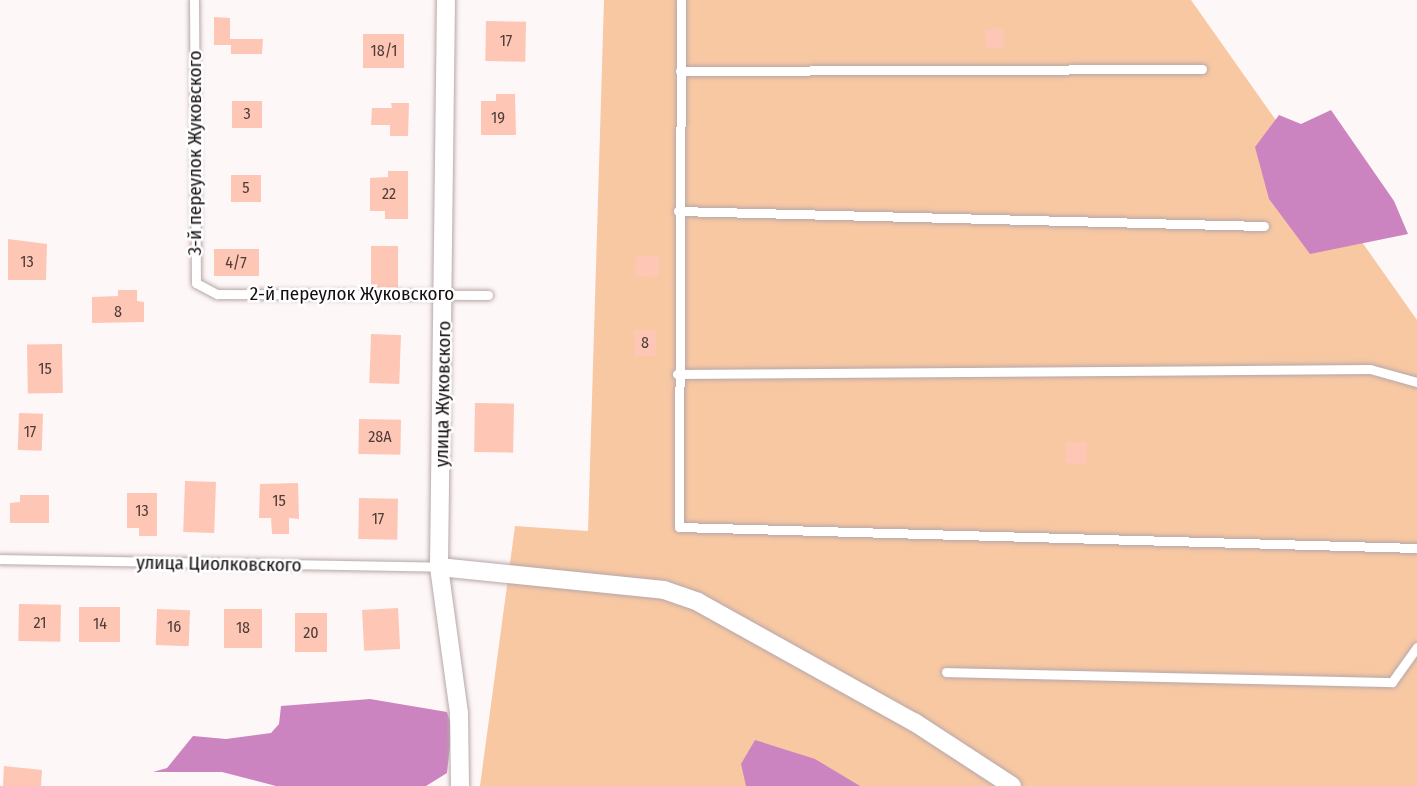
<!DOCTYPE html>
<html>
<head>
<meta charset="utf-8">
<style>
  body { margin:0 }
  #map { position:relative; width:1417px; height:786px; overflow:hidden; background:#fef7f7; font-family:"Fira Sans Condensed",sans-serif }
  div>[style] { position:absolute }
  .green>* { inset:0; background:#f8c8a3 }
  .water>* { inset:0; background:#cb84bf }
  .building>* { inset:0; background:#fec6b5; transform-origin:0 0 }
  .roads { filter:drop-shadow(0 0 2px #b7a7a8) drop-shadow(0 0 2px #b7a7a8) }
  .lane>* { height:9px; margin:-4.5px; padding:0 4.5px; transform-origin:4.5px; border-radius:4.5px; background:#fff }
  .street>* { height:18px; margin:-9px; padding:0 9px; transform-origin:9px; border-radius:9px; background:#fff }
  span { translate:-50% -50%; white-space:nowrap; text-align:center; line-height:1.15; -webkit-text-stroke:5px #fff; paint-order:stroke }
  .number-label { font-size:16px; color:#4e3c38 }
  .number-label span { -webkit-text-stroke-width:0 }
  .street-label { font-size:19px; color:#140e0f }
</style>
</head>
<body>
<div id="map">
  <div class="green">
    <i style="clip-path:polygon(604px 0,1191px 0,1417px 320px,1417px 786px,480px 786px,515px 526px,588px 531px)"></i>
  </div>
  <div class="water">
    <i style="clip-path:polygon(1331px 110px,1394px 201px,1408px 234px,1310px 254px,1269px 199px,1255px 147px,1279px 115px,1301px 124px)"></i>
    <i style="clip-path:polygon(370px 699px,447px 712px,452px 728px,447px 773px,426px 786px,276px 786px,222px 772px,153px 772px,167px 768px,193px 736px,226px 739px,271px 733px,279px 724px,281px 706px)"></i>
    <i style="clip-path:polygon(755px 740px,815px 759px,860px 786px,746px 786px,741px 764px)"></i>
  </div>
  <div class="building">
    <i style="clip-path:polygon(214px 17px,230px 18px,230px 39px,263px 39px,262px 54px,231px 54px,231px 45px,214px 45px)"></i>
    <i style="left:486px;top:21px;width:40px;height:40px;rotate:1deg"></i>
    <i style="left:1003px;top:28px;width:20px;height:18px;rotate:87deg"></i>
    <i style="left:363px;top:34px;width:41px;height:34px"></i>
    <i style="clip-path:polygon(496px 94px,515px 94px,516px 135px,481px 135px,481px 101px,496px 101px)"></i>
    <i style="left:232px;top:101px;width:30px;height:27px"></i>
    <i style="clip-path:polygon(391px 103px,409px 103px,408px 136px,390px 136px,390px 125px,371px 125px,372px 108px,392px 108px)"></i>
    <i style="clip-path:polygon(388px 171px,408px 171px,408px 219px,385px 219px,385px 211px,370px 211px,370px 178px,388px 177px)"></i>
    <i style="left:231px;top:175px;width:30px;height:27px"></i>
    <i style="clip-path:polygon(8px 239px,47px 244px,46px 280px,8px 280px)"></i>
    <i style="left:371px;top:246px;width:27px;height:42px"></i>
    <i style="left:214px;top:249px;width:45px;height:27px"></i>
    <i style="left:636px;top:256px;width:23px;height:20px;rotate:2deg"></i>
    <i style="clip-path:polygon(118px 290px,137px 290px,137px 301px,144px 302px,144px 322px,92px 323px,92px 297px,118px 296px)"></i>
    <i style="left:634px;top:330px;width:22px;height:26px"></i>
    <i style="left:371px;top:334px;width:30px;height:49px;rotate:2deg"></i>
    <i style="left:62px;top:344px;width:49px;height:35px;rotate:89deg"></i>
    <i style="left:475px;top:403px;width:39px;height:49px;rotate:1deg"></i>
    <i style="left:19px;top:413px;width:24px;height:37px;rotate:2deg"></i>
    <i style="left:359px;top:419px;width:42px;height:35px;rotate:1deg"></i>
    <i style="left:1066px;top:442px;width:21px;height:21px;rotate:3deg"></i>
    <i style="left:185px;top:481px;width:31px;height:51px;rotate:2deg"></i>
    <i style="clip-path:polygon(298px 483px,299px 519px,289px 518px,289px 534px,272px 534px,271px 518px,259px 518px,260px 484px)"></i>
    <i style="clip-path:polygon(127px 493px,157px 493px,157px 536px,139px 536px,139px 528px,127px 528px)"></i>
    <i style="clip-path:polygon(20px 495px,49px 495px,49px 523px,10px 523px,10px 503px,20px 502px)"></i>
    <i style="left:359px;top:498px;width:39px;height:41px;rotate:1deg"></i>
    <i style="left:19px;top:604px;width:42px;height:37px;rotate:1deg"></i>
    <i style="left:79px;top:607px;width:41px;height:35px"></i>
    <i style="left:398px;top:608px;width:41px;height:36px;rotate:87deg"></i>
    <i style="left:157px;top:609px;width:33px;height:36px;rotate:2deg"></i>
    <i style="left:224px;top:609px;width:38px;height:39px"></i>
    <i style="left:295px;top:613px;width:32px;height:39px"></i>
    <i style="clip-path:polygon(4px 766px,42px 770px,41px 786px,3px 786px)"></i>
  </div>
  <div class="roads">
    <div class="lane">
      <i style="left:194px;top:0;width:283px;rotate:89.6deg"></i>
      <i style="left:196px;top:283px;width:24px;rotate:28deg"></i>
      <i style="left:217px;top:294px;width:271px;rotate:0.2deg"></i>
      <i style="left:681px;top:0;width:527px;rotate:90.22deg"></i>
      <i style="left:679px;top:527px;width:738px;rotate:1.63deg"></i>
      <i style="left:680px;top:71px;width:522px;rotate:-0.22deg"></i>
      <i style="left:678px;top:211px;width:586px;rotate:1.47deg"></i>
      <i style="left:677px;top:374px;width:693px;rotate:-0.41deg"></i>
      <i style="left:1370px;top:369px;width:49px;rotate:15.5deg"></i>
      <i style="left:0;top:559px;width:439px;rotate:1deg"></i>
      <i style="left:946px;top:672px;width:446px;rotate:1.3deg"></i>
      <i style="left:1392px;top:682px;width:43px;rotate:-54.5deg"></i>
    </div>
    <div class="street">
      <i style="left:446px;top:0;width:567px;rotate:90.71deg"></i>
      <i style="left:439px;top:567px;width:147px;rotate:82.2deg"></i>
      <i style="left:459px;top:713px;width:73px;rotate:89.2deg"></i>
      <i style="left:439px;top:567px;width:226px;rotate:5.8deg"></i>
      <i style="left:664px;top:590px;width:36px;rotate:19deg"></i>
      <i style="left:698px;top:602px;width:247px;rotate:29.1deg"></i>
      <i style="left:914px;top:722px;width:117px;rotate:33.1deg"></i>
    </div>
  </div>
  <div class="number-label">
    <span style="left:506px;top:41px">17</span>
    <span style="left:384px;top:51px">18/1</span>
    <span style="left:247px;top:114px">3</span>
    <span style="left:498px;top:118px">19</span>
    <span style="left:246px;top:188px">5</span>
    <span style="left:389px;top:194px">22</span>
    <span style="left:27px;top:262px">13</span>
    <span style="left:236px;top:263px">4/7</span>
    <span style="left:118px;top:312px">8</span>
    <span style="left:645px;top:343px">8</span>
    <span style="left:45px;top:369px">15</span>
    <span style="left:30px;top:432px">17</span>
    <span style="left:380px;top:437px">28А</span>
    <span style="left:279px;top:501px">15</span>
    <span style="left:142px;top:511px">13</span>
    <span style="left:378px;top:519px">17</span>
    <span style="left:40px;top:623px">21</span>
    <span style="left:100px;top:624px">14</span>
    <span style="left:174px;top:627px">16</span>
    <span style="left:243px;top:628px">18</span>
    <span style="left:311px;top:633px">20</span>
  </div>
  <div class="street-label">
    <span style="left:195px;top:153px;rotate:-90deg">3-й переулок Жуковского</span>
    <span style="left:352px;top:294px">2-й переулок Жуковского</span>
    <span style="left:443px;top:394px;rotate:-89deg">улица Жуковского</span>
    <span style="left:219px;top:564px;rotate:1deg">улица Циолковского</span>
  </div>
</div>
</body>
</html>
